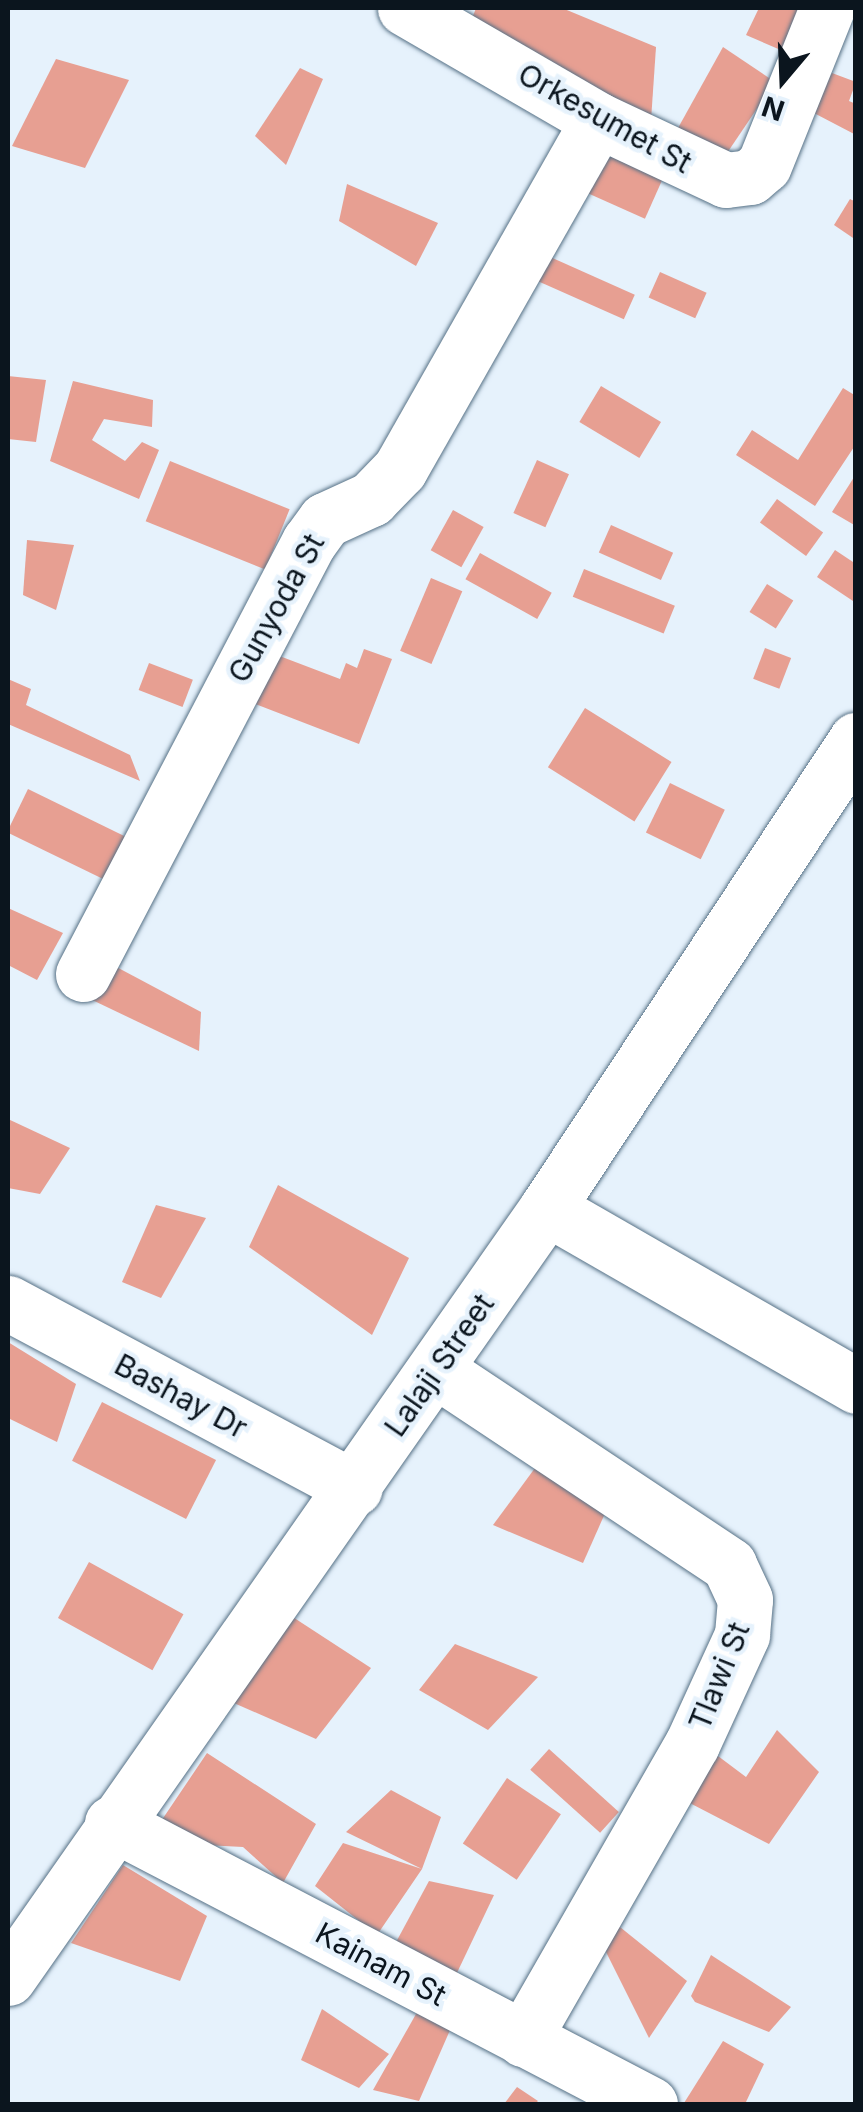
<!DOCTYPE html>
<html>
<head>
<meta charset="utf-8">
<style>
  body { margin:0 }
  #map { position:relative; width:863px; height:2112px; overflow:hidden; background:#e6f2fc; font-family:Inter,sans-serif }
  div>[style] { position:absolute }
  .building>* { inset:0; background:#e79f92; transform-origin:0 0 }
  .roads { filter:drop-shadow(0 0 2px #567186) drop-shadow(0 0 2px #567186) }
  .minor>* { height:55px; margin:-27.5px; padding:0 27.5px; transform-origin:27.5px; border-radius:27.5px; background:#fff }
  span { translate:-50% -50%; white-space:nowrap; text-align:center; line-height:1.15; -webkit-text-stroke:9px #e6f2fc; paint-order:stroke }
  .street-label { font-size:30px; color:#0b151e }
  .frame { position:absolute; inset:0; border:10px solid #0b151e; pointer-events:none }
  .north { position:absolute; left:733px; top:30px; width:100px; height:100px; -webkit-text-stroke:8px #e6f2fc; paint-order:stroke; rotate:199deg; font-size:28px; font-weight:700; line-height:40px; text-align:center; color:#0b151e }
  .north::after { content:''; display:block; margin:auto; width:35px; height:45px; background:#0b151e; clip-path:polygon(50% 0,100% 100%,50% 72%,0 100%) }
</style>
</head>
<body>
<div id="map">
  <div class="building">
    <i style="clip-path:polygon(476px 8px,562px 8px,656px 47px,650px 135px,468px 29px)"></i>
    <i style="clip-path:polygon(759px 8px,802px 8px,783px 51px,746px 35px)"></i>
    <i style="clip-path:polygon(723px 47px,775px 82px,723px 159px,673px 137px)"></i>
    <i style="clip-path:polygon(56px 59px,129px 80px,85px 168px,12px 146px)"></i>
    <i style="clip-path:polygon(300px 68px,323px 79px,286px 165px,255px 136px)"></i>
    <i style="clip-path:polygon(832px 73px,856px 82px,849px 101px,856px 104px,856px 135px,812px 112px)"></i>
    <i style="left:600px;top:145px;width:71px;height:49px;rotate:24deg"></i>
    <i style="clip-path:polygon(347px 184px,438px 223px,416px 266px,339px 221px)"></i>
    <i style="clip-path:polygon(850px 199px,856px 202px,856px 240px,834px 225px)"></i>
    <i style="left:548px;top:256px;width:95px;height:27px;rotate:24deg"></i>
    <i style="left:660px;top:272px;width:51px;height:28px;rotate:24deg"></i>
    <i style="clip-path:polygon(8px 376px,46px 380px,36px 442px,8px 439px)"></i>
    <i style="clip-path:polygon(73px 381px,153px 400px,152px 427px,104px 419px,92px 440px,125px 461px,142px 442px,159px 450px,139px 499px,50px 461px)"></i>
    <i style="left:601px;top:386px;width:70px;height:42px;rotate:31deg"></i>
    <i style="clip-path:polygon(843px 388px,856px 396px,856px 444px,815px 506px,736px 455px,752px 430px,798px 460px)"></i>
    <i style="left:537px;top:460px;width:35px;height:58px;rotate:24deg"></i>
    <i style="left:170px;top:461px;width:129px;height:65px;rotate:22deg"></i>
    <i style="clip-path:polygon(856px 474px,856px 526px,832px 512px)"></i>
    <i style="left:777px;top:499px;width:57px;height:29px;rotate:36deg"></i>
    <i style="left:453px;top:510px;width:35px;height:46px;rotate:29deg"></i>
    <i style="left:611px;top:525px;width:68px;height:30px;rotate:24deg"></i>
    <i style="clip-path:polygon(27px 540px,74px 545px,56px 610px,23px 595px)"></i>
    <i style="clip-path:polygon(835px 550px,856px 564px,856px 603px,817px 577px)"></i>
    <i style="left:480px;top:553px;width:82px;height:30px;rotate:29deg"></i>
    <i style="left:584px;top:569px;width:98px;height:30px;rotate:22deg"></i>
    <i style="left:431px;top:578px;width:34px;height:79px;rotate:23deg"></i>
    <i style="left:767px;top:584px;width:31px;height:33px;rotate:32deg"></i>
    <i style="left:765px;top:648px;width:28px;height:33px;rotate:21deg"></i>
    <i style="clip-path:polygon(364px 649px,392px 659px,359px 744px,250px 702px,269px 652px,340px 679px,346px 663px,357px 668px)"></i>
    <i style="left:149px;top:663px;width:47px;height:29px;rotate:21deg"></i>
    <i style="clip-path:polygon(8px 679px,31px 689px,26px 705px,130px 755px,140px 781px,8px 724px)"></i>
    <i style="left:585px;top:708px;width:102px;height:70px;rotate:32deg"></i>
    <i style="left:670px;top:783px;width:61px;height:55px;rotate:26deg"></i>
    <i style="left:28px;top:789px;width:115px;height:48px;rotate:26deg"></i>
    <i style="clip-path:polygon(8px 908px,63px 933px,37px 980px,8px 965px)"></i>
    <i style="clip-path:polygon(109px 963px,201px 1012px,199px 1051px,88px 998px)"></i>
    <i style="clip-path:polygon(8px 1119px,70px 1148px,40px 1194px,8px 1188px)"></i>
    <i style="clip-path:polygon(278px 1185px,409px 1258px,372px 1335px,249px 1247px)"></i>
    <i style="clip-path:polygon(156px 1205px,206px 1218px,161px 1298px,122px 1282px)"></i>
    <i style="clip-path:polygon(8px 1342px,76px 1384px,57px 1442px,8px 1418px)"></i>
    <i style="left:102px;top:1402px;width:128px;height:66px;rotate:27deg"></i>
    <i style="clip-path:polygon(535px 1468px,610px 1502px,583px 1563px,493px 1525px)"></i>
    <i style="left:89px;top:1562px;width:108px;height:64px;rotate:29deg"></i>
    <i style="clip-path:polygon(282px 1610px,371px 1668px,316px 1739px,227px 1700px)"></i>
    <i style="clip-path:polygon(455px 1644px,538px 1677px,488px 1730px,419px 1690px)"></i>
    <i style="clip-path:polygon(777px 1730px,819px 1772px,769px 1844px,682px 1799px,718px 1756px,746px 1777px)"></i>
    <i style="left:549px;top:1749px;width:94px;height:28px;rotate:42deg"></i>
    <i style="clip-path:polygon(207px 1753px,316px 1824px,283px 1883px,243px 1847px,147px 1842px)"></i>
    <i style="left:507px;top:1778px;width:65px;height:79px;rotate:34deg"></i>
    <i style="clip-path:polygon(391px 1790px,441px 1817px,422px 1869px,377px 1935px,315px 1886px,343px 1843px,422px 1869px,346px 1832px)"></i>
    <i style="clip-path:polygon(123px 1865px,207px 1916px,180px 1981px,71px 1943px)"></i>
    <i style="clip-path:polygon(429px 1881px,494px 1895px,455px 1977px,395px 1944px)"></i>
    <i style="clip-path:polygon(615px 1923px,687px 1981px,649px 2038px,606px 1952px)"></i>
    <i style="clip-path:polygon(711px 1955px,791px 2007px,769px 2032px,695px 2002px,691px 1996px)"></i>
    <i style="clip-path:polygon(420px 2007px,454px 2021px,419px 2101px,373px 2090px)"></i>
    <i style="clip-path:polygon(322px 2009px,389px 2054px,359px 2088px,301px 2060px)"></i>
    <i style="clip-path:polygon(723px 2041px,764px 2064px,745px 2104px,684px 2103px)"></i>
    <i style="clip-path:polygon(517px 2087px,538px 2101px,535px 2104px,504px 2104px)"></i>
  </div>
  <div class="roads">
    <div class="minor">
      <i style="left:405px;top:8px;width:223px;rotate:30.1deg"></i>
      <i style="left:598px;top:120px;width:141px;rotate:25.1deg"></i>
      <i style="left:726px;top:180px;width:24px;rotate:-7deg"></i>
      <i style="left:750px;top:177px;width:18px;rotate:-41deg"></i>
      <i style="left:764px;top:165px;width:169px;rotate:-68.1deg"></i>
      <i style="left:83px;top:974px;width:488px;rotate:-62.4deg"></i>
      <i style="left:309px;top:542px;width:27px;rotate:-54deg"></i>
      <i style="left:325px;top:520px;width:51px;rotate:-24.5deg"></i>
      <i style="left:371px;top:499px;width:42px;rotate:-46deg"></i>
      <i style="left:400px;top:469px;width:401px;rotate:-60.4deg"></i>
      <i style="left:547px;top:1208px;width:357px;rotate:29.9deg"></i>
      <i style="left:8px;top:1303px;width:393px;rotate:28.1deg"></i>
      <i style="left:436px;top:1370px;width:352px;rotate:33.6deg"></i>
      <i style="left:729px;top:1565px;width:38px;rotate:65deg"></i>
      <i style="left:745px;top:1600px;width:35px;rotate:95deg"></i>
      <i style="left:742px;top:1635px;width:120px;rotate:114.6deg"></i>
      <i style="left:692px;top:1744px;width:340px;rotate:119.8deg"></i>
      <i style="left:112px;top:1823px;width:607px;rotate:27.58deg"></i>
      <i style="left:8px;top:1978px;width:940px;rotate:-55.01deg"></i>
      <i style="left:547px;top:1208px;width:561px;rotate:-56.56deg"></i>
    </div>
  </div>
  <div class="street-label">
    <span style="left:605px;top:118px;rotate:29deg">Orkesumet St</span>
    <span style="left:276px;top:608px;rotate:-61deg">Gunyoda St</span>
    <span style="left:439px;top:1365px;rotate:-55deg">Lalaji Street</span>
    <span style="left:181px;top:1396px;rotate:28deg">Bashay Dr</span>
    <span style="left:719px;top:1676px;rotate:-68deg">Tlawi St</span>
    <span style="left:381px;top:1964px;rotate:28deg">Kainam St</span>
  </div>
  <div class="frame"></div>
  <div class="north">N</div>
</div>
</body>
</html>
